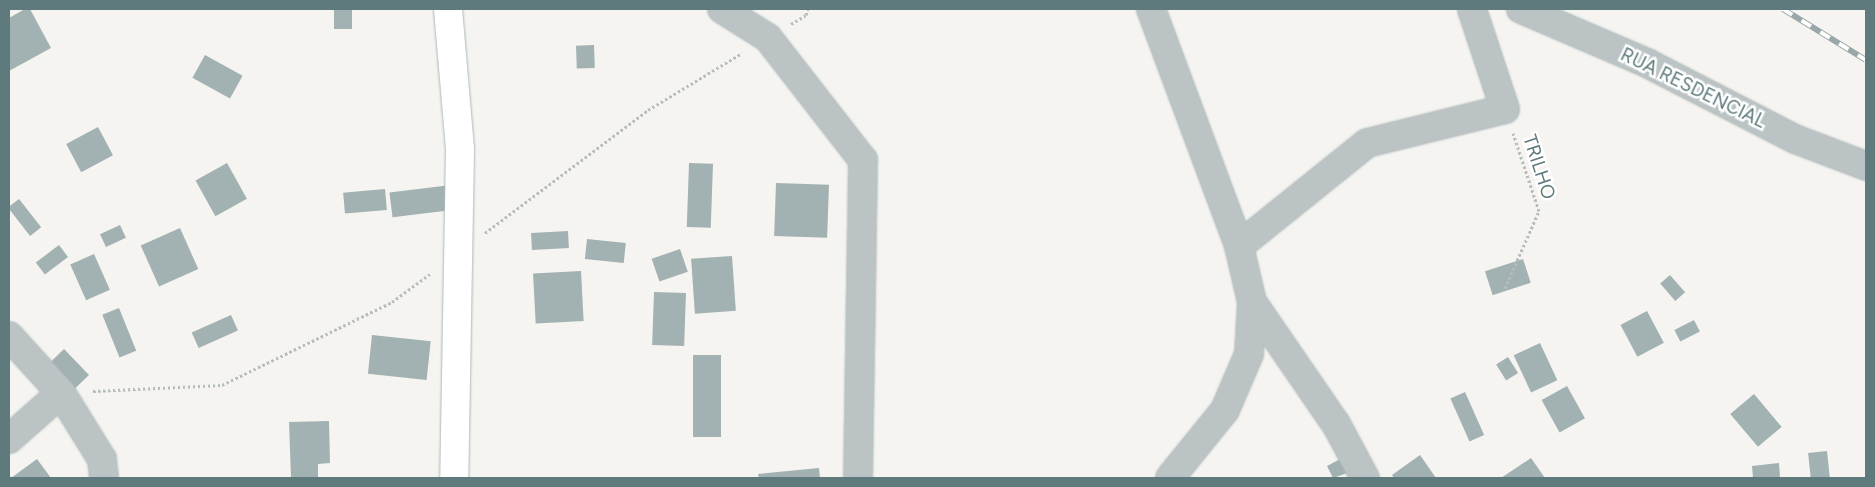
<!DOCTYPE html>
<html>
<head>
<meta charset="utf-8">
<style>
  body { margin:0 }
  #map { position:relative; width:1875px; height:487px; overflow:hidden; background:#f5f4f1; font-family:Figtree,sans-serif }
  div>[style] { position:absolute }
  .building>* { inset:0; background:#a2b1b1; transform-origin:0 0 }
  .path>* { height:3px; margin-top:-1.5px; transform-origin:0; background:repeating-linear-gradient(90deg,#b7bcbd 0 2.5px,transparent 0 5px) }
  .roads { filter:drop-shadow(0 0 1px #adb7b9) drop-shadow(0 0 1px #adb7b9) }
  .street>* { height:28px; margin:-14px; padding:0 14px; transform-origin:14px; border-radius:14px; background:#bbc3c4 }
  .secondary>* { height:28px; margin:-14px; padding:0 14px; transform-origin:14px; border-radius:14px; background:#fff }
  .rail>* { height:5.5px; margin-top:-2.75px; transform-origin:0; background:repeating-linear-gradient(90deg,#fff 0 11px,#9aa7a9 0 22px); box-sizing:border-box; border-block:1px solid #9aa7a9 }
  span { translate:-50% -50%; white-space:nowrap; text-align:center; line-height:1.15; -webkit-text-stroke:5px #fff; paint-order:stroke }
  .street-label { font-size:19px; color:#5f7a7d }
  .frame { position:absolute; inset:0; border:10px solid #5f7a7d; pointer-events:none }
</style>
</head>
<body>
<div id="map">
  <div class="building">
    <i style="clip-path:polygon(25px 9px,30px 9px,51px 48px,9px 71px,9px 18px)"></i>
    <i style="left:334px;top:9px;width:18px;height:20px"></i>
    <i style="left:594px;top:45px;width:23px;height:18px;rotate:88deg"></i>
    <i style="left:205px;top:55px;width:43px;height:26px;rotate:29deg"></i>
    <i style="left:98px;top:127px;width:32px;height:36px;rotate:62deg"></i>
    <i style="left:227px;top:163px;width:41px;height:36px;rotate:61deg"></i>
    <i style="left:689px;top:163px;width:24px;height:64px;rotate:2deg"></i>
    <i style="left:776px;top:183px;width:53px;height:53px;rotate:2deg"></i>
    <i style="left:451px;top:185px;width:25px;height:62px;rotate:83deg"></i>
    <i style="left:385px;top:189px;width:21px;height:42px;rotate:85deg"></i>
    <i style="left:19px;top:199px;width:36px;height:14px;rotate:52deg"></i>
    <i style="left:120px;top:225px;width:14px;height:22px;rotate:65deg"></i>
    <i style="left:180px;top:228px;width:45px;height:43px;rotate:66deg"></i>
    <i style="left:568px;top:231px;width:17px;height:37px;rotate:87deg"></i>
    <i style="left:587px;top:239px;width:39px;height:20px;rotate:6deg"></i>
    <i style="left:59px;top:245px;width:15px;height:29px;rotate:53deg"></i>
    <i style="left:680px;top:249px;width:24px;height:30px;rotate:71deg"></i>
    <i style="left:94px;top:254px;width:39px;height:26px;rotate:66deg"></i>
    <i style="left:732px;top:256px;width:55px;height:41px;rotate:86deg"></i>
    <i style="left:1523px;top:259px;width:25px;height:40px;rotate:72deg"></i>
    <i style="left:581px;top:271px;width:50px;height:48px;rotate:87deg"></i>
    <i style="left:1670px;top:275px;width:23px;height:13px;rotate:49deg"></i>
    <i style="left:654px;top:292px;width:32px;height:53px;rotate:2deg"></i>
    <i style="left:119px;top:308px;width:46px;height:18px;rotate:68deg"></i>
    <i style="left:1647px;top:311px;width:36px;height:30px;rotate:62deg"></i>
    <i style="left:231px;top:315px;width:17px;height:43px;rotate:66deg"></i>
    <i style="left:1694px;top:320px;width:13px;height:22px;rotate:63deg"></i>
    <i style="left:372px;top:335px;width:59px;height:39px;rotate:6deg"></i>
    <i style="left:1540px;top:343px;width:41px;height:29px;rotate:65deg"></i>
    <i style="left:64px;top:349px;width:36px;height:24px;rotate:46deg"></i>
    <i style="left:693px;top:355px;width:28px;height:82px"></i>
    <i style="left:1508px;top:357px;width:19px;height:14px;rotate:58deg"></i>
    <i style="left:1567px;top:386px;width:37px;height:29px;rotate:61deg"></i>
    <i style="left:1465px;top:392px;width:47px;height:16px;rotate:66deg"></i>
    <i style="left:1754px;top:394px;width:43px;height:31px;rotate:50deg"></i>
    <i style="clip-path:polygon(329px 421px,330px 463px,318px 464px,318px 478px,291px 478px,289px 422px)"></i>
    <i style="left:1827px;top:451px;width:27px;height:19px;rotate:84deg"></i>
    <i style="clip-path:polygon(1348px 455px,1356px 470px,1333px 478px,1327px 466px)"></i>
    <i style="clip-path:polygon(1420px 455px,1436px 478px,1394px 478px,1392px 475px)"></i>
    <i style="clip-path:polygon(1531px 458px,1545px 478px,1501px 478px)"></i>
    <i style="clip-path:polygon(37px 459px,51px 478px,11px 478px)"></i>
    <i style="clip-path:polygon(1779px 463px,1780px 478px,1753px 478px,1752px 466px)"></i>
    <i style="clip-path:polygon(819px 468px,820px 478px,759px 478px,758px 474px)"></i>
  </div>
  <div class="path">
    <i style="left:791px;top:24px;width:17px;rotate:-31deg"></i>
    <i style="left:806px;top:15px;width:6px;rotate:-72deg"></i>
    <i style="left:485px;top:233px;width:204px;rotate:-37deg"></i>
    <i style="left:648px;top:110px;width:110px;rotate:-31.2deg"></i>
    <i style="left:1505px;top:288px;width:84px;rotate:-66.2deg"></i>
    <i style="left:1539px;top:211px;width:82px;rotate:-108.4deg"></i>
    <i style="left:93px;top:391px;width:129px;rotate:-2.7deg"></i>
    <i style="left:222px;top:385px;width:189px;rotate:-26deg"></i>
    <i style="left:392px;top:302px;width:47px;rotate:-36.4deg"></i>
  </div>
  <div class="roads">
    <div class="street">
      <i style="left:722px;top:9px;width:54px;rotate:32.2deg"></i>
      <i style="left:768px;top:38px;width:155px;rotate:52.1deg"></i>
      <i style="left:863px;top:160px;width:318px;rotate:90.9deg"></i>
      <i style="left:1151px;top:9px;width:253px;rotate:69.6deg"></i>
      <i style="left:1239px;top:246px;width:57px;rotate:76.9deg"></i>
      <i style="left:1252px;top:302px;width:52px;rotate:93.3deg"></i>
      <i style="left:1249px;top:354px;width:61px;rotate:113.2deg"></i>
      <i style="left:1225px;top:410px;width:87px;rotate:129deg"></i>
      <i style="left:1521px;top:9px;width:137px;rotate:23.2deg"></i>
      <i style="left:1647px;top:63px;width:166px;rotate:27.2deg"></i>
      <i style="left:1795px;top:139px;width:76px;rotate:20.8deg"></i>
      <i style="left:1239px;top:246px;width:164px;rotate:-38.8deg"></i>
      <i style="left:1367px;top:143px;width:142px;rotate:-13.8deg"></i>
      <i style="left:1505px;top:109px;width:105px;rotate:-108.3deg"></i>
      <i style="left:1252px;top:302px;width:148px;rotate:55.5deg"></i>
      <i style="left:1336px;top:424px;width:61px;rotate:61.8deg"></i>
      <i style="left:9px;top:336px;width:77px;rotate:47.6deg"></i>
      <i style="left:61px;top:393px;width:78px;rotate:58.2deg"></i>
      <i style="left:102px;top:459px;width:19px;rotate:84deg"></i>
      <i style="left:9px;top:439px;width:69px;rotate:-41.5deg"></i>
    </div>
    <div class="secondary">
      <i style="left:448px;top:9px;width:141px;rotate:85.1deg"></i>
      <i style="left:460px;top:149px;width:329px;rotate:91deg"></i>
    </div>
  </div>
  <div class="rail">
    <i style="left:1783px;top:9px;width:97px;rotate:31.6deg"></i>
  </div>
  <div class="street-label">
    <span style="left:1693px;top:88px;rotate:26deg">RUA RESDENCIAL</span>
    <span style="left:1539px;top:167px;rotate:72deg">TRILHO</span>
  </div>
  <div class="frame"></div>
</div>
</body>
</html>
